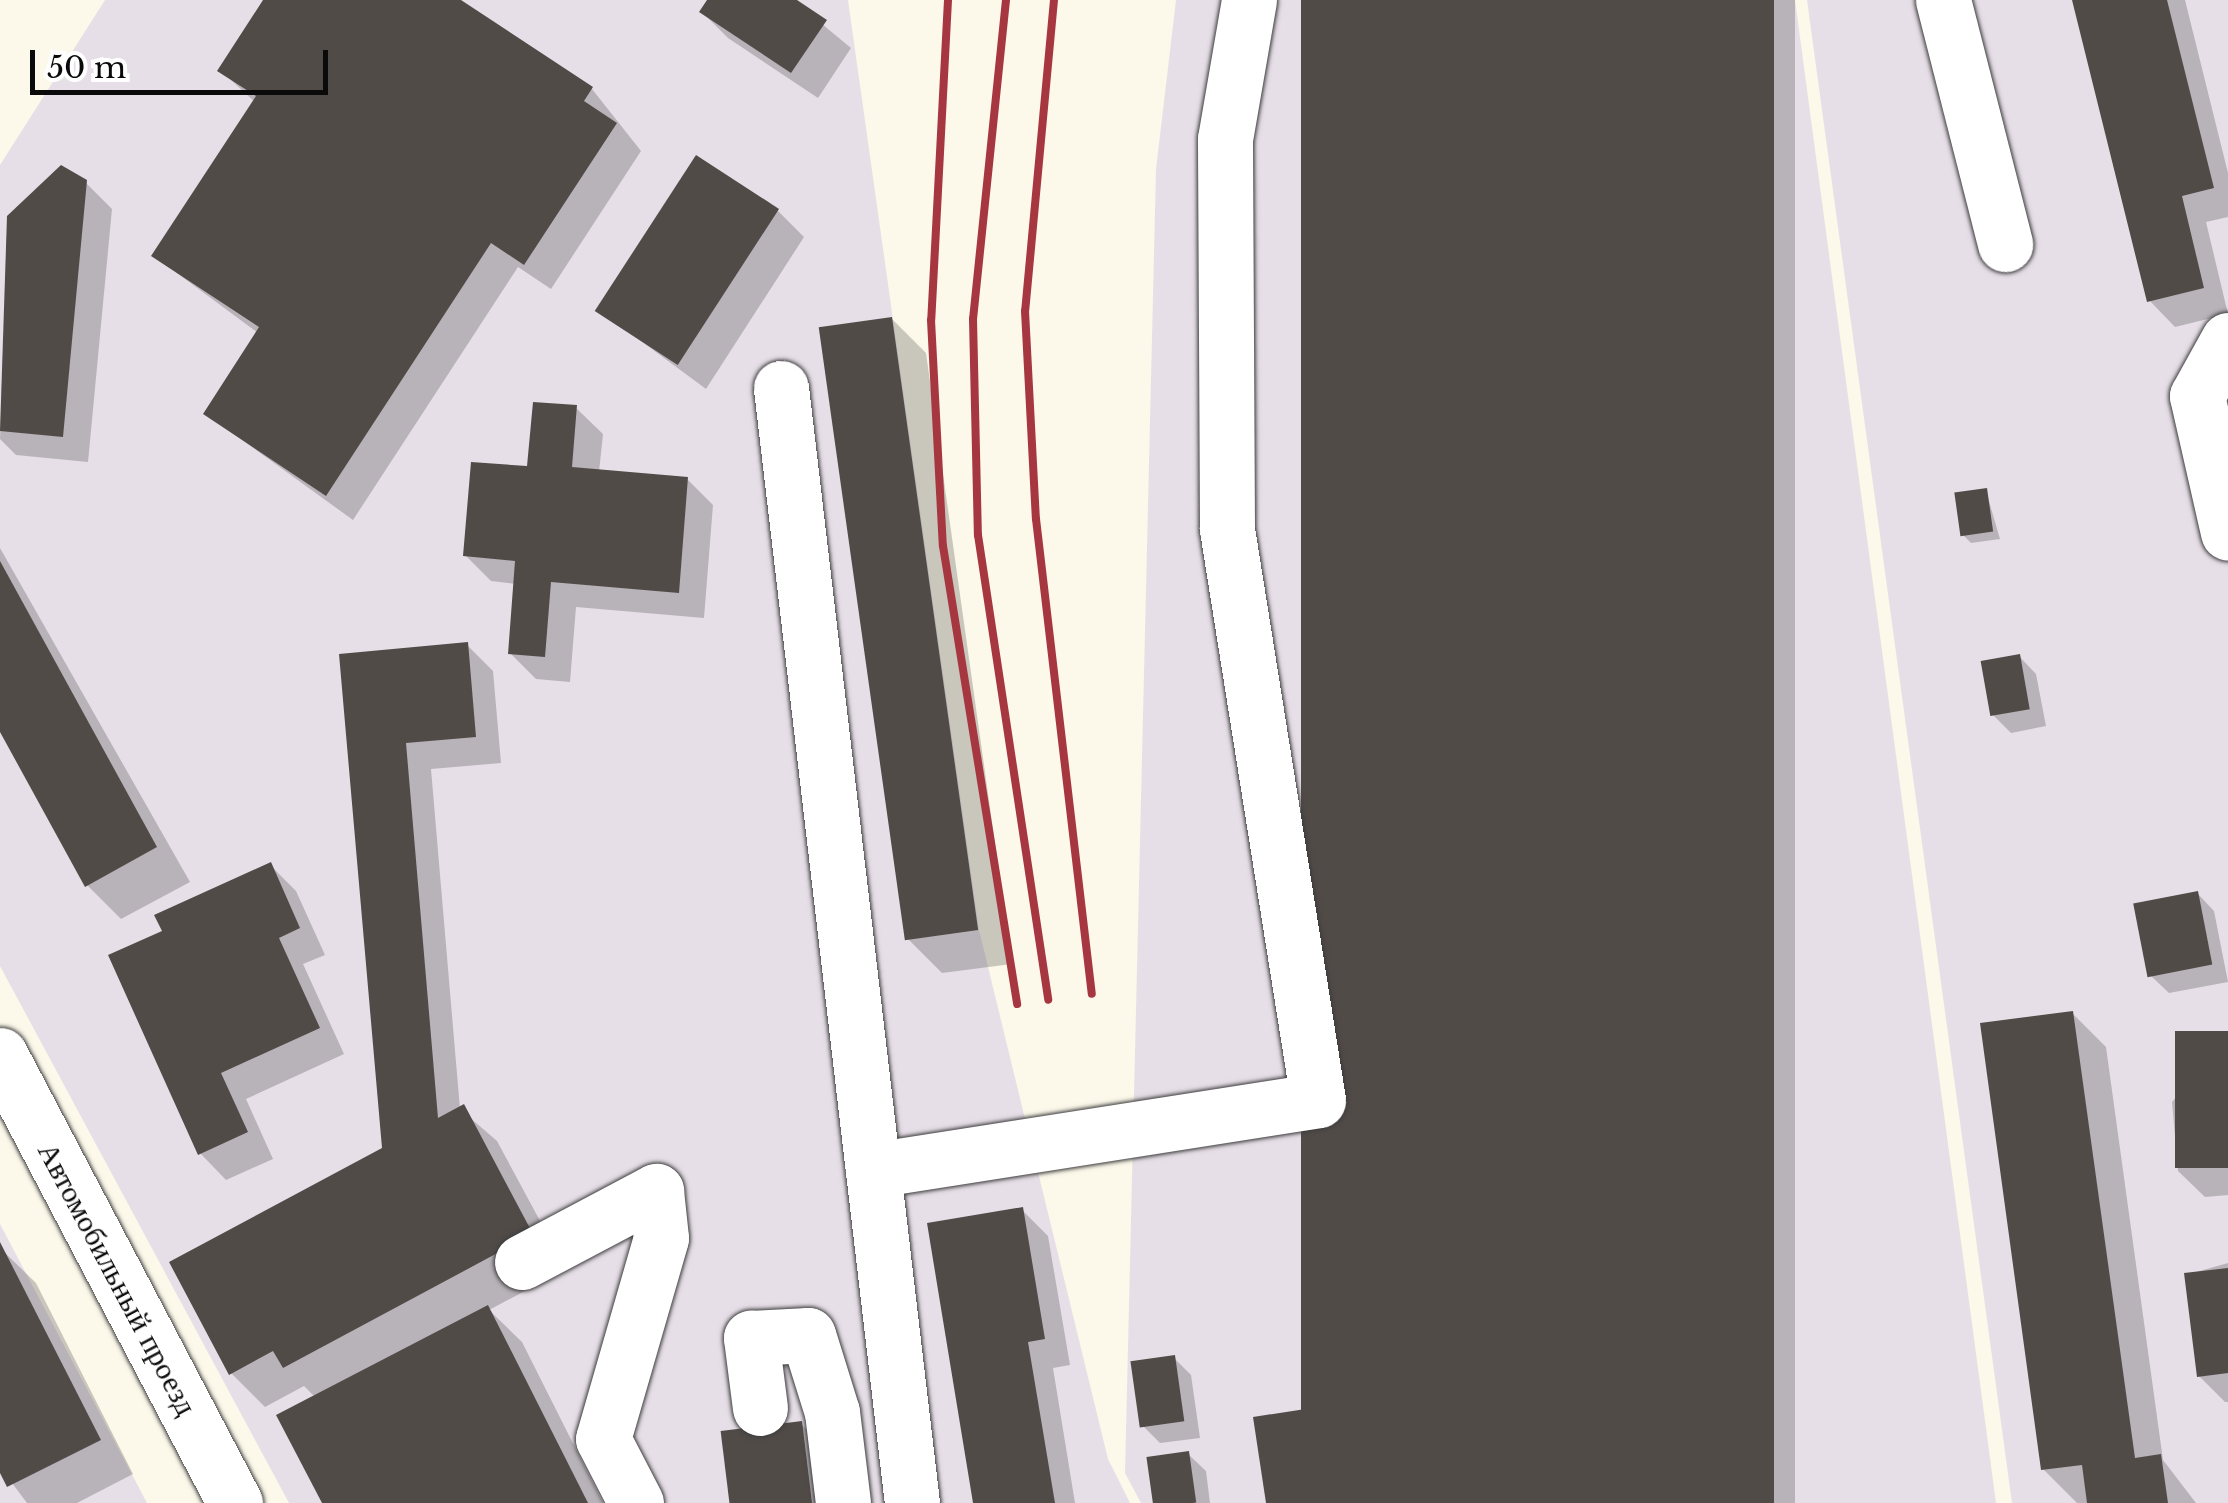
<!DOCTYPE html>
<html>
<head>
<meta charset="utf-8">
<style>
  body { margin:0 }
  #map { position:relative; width:2228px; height:1503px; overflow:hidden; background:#fcf8ea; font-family:"Libre Baskerville",serif }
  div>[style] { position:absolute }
  .industrial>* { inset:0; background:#e7dfe8 }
  .shadow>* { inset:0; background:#0003; transform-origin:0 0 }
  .building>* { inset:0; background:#514b48; transform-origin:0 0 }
  .roads { filter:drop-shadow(0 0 2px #3d3d3d) drop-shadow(0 0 2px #3d3d3d) }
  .minor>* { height:55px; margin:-27.5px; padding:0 27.5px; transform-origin:27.5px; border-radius:27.5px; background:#fff }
  .rail>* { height:8px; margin:-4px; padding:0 4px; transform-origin:4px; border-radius:4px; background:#a6363f }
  span { translate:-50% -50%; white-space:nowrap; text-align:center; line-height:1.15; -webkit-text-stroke:10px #fff; paint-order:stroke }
  .street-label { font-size:30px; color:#0a0a0a }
  .scale { position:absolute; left:30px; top:50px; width:298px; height:45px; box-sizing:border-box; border:5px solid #0a0a0a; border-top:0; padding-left:12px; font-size:30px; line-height:35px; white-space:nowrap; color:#0a0a0a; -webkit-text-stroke:8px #fff; paint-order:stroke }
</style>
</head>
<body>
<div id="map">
  <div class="industrial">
    <i style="clip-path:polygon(105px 0,848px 0,979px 930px,1108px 1459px,1130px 1503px,289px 1503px,0 966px,0 165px)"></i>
    <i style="clip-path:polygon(1176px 0,1795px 0,1996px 1503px,1141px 1503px,1125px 1473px,1156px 169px)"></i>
    <i style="clip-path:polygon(1807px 0,2228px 0,2228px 1503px,2012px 1503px)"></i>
    <i style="clip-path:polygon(0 1224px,147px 1503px,0 1503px)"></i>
  </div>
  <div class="shadow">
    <i style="clip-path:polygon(266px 0,456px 0,592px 89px,641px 151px,551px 289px,518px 267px,353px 520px,206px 414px,258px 333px,154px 256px,255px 102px,220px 70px)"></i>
    <i style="clip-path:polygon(710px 0,793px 0,851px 48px,818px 98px,728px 38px,702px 12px)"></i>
    <i style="left:1304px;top:0;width:491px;height:1519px"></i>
    <i style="clip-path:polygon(2074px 0,2185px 0,2228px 173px,2228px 217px,2206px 222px,2228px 314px,2175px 327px,2149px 300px)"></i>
    <i style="clip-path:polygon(85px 182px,112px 209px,88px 462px,16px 455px,0 439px,9px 218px)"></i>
    <i style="clip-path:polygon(778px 211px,804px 237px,706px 389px,599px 310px)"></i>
    <i style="clip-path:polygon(892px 319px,926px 353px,1012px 964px,942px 973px,908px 939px)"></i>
    <i style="clip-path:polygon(576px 408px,603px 434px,599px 472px,687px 479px,713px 505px,704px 618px,576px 607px,570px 682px,536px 679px,510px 653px,516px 584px,491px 581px,465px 555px)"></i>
    <i style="clip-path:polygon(1986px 491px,2000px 539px,1971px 543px,1963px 535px)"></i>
    <i style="clip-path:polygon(0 548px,190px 882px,121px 919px,87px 885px,0 727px)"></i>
    <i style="clip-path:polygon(467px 645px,493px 671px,501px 763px,431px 769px,460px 1109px,497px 1141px,566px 1269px,489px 1310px,522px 1342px,603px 1503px,325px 1503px,316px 1398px,304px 1386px,265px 1407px,231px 1373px,384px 1149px,342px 656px)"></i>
    <i style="clip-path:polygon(2019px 656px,2036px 674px,2046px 726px,2011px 733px,1993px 715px)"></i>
    <i style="clip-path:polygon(270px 865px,296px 891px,325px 955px,303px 964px,344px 1054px,246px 1099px,273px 1159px,226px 1180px,200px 1153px,165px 932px)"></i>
    <i style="clip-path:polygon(2197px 893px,2214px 911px,2228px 982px,2169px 993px,2151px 976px)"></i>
    <i style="clip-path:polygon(2072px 1013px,2106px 1047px,2163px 1460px,2196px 1503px,2077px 1503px,2043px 1469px)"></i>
    <i style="clip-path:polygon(2228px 1034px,2228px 1195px,2205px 1197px,2178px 1171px,2172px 1102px)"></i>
    <i style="clip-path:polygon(1022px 1210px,1048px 1236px,1070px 1365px,1053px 1368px,1075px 1503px,976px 1503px)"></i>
    <i style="clip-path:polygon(0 1248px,36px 1283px,133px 1474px,77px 1503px,27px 1503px,0 1467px)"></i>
    <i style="clip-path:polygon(2228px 1263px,2228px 1402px,2225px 1402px,2199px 1376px,2186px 1275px)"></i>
    <i style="clip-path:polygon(1174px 1358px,1191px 1375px,1200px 1438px,1160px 1443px,1143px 1426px)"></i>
    <i style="clip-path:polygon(1356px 1404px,1383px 1430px,1393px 1503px,1268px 1503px)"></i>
    <i style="clip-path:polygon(801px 1424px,828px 1450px,834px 1503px,731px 1503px)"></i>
    <i style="clip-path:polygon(1188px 1454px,1206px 1471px,1210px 1503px,1155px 1503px)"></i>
  </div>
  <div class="building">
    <i style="clip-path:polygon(263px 0,461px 0,593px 87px,584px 101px,617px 123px,524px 265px,491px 243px,326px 496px,203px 414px,259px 327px,151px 256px,256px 96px,217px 71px)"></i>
    <i style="clip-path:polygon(707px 0,797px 0,827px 20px,791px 73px,699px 12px)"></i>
    <i style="left:1301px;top:0;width:473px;height:1519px"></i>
    <i style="clip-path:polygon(2072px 0,2167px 0,2214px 188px,2182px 196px,2204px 288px,2147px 302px)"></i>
    <i style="left:696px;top:155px;width:99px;height:186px;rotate:33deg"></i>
    <i style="clip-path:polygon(61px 165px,87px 180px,63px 437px,0 431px,7px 216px)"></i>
    <i style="left:892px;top:317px;width:619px;height:74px;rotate:82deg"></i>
    <i style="clip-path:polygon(533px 402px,577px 405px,572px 467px,688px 477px,679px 593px,551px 582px,545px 657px,508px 654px,515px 561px,463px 556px,471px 462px,527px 466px)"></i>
    <i style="left:1987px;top:488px;width:44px;height:33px;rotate:82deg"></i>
    <i style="clip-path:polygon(0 561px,157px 847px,85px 887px,0 732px)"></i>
    <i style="clip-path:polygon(468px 642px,476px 737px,406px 743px,438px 1118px,464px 1104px,533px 1234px,283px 1368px,273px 1351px,229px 1375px,169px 1262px,382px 1148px,339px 654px)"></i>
    <i style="left:2020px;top:654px;width:56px;height:40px;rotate:80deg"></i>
    <i style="clip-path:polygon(271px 862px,300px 928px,279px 938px,320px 1028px,221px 1073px,248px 1132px,198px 1155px,108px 955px,162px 931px,154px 915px)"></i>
    <i style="left:2198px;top:891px;width:75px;height:66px;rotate:79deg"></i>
    <i style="clip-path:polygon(2073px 1011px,2135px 1458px,2161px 1454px,2168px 1503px,2087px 1503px,2082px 1465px,2041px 1470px,1980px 1023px)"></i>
    <i style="left:2228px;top:1031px;width:137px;height:53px;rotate:90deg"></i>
    <i style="clip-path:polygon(1023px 1207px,1045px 1339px,1028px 1342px,1055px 1503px,973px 1503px,927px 1223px)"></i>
    <i style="clip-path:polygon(0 1242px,101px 1440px,7px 1487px,0 1473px)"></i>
    <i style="clip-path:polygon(2228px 1268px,2228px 1373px,2197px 1377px,2184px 1273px)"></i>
    <i style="clip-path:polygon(488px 1305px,588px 1503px,322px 1503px,276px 1415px)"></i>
    <i style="left:1175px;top:1355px;width:67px;height:45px;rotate:82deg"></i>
    <i style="clip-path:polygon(1357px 1401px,1372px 1503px,1266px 1503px,1253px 1417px)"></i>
    <i style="left:802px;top:1421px;width:83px;height:82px;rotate:83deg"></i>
    <i style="left:1189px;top:1451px;width:52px;height:43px;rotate:82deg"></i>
  </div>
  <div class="roads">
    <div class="minor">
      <i style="left:1943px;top:0;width:252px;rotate:75.7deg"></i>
      <i style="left:2228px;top:340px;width:64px;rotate:119deg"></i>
      <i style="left:2197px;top:396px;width:140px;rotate:77.2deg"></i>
      <i style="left:781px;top:388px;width:1123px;rotate:83.3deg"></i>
      <i style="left:0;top:1055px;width:506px;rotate:62.32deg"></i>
      <i style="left:873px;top:1170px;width:450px;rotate:-8.9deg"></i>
      <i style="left:1318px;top:1100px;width:578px;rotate:-99.06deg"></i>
      <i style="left:1227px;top:529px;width:390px;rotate:-90.3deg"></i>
      <i style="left:1225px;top:139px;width:141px;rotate:-80.2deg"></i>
      <i style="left:522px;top:1262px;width:152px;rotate:-27.9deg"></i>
      <i style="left:656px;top:1191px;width:47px;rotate:83.9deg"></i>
      <i style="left:661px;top:1238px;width:209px;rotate:106.1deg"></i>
      <i style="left:603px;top:1439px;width:72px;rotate:62.7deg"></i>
      <i style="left:760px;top:1408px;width:71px;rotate:-97.3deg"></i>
      <i style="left:751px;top:1338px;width:57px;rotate:-3deg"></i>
      <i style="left:808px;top:1335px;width:81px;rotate:72.7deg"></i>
      <i style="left:832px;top:1412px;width:92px;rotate:83.1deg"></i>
    </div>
  </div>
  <div class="rail">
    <i style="left:948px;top:0;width:320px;rotate:93deg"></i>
    <i style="left:931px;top:320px;width:226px;rotate:87deg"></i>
    <i style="left:943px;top:546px;width:464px;rotate:80.8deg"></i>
    <i style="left:1006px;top:0;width:321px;rotate:95.9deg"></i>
    <i style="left:973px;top:319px;width:216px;rotate:88.7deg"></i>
    <i style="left:978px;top:535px;width:470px;rotate:81.4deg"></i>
    <i style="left:1054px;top:0;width:312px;rotate:95.3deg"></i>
    <i style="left:1025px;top:311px;width:208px;rotate:87deg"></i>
    <i style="left:1036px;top:519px;width:478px;rotate:83.3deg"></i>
  </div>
  <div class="street-label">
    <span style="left:117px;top:1279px;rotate:62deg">Автомобильный проезд</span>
  </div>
  <div class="scale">50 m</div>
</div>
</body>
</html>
